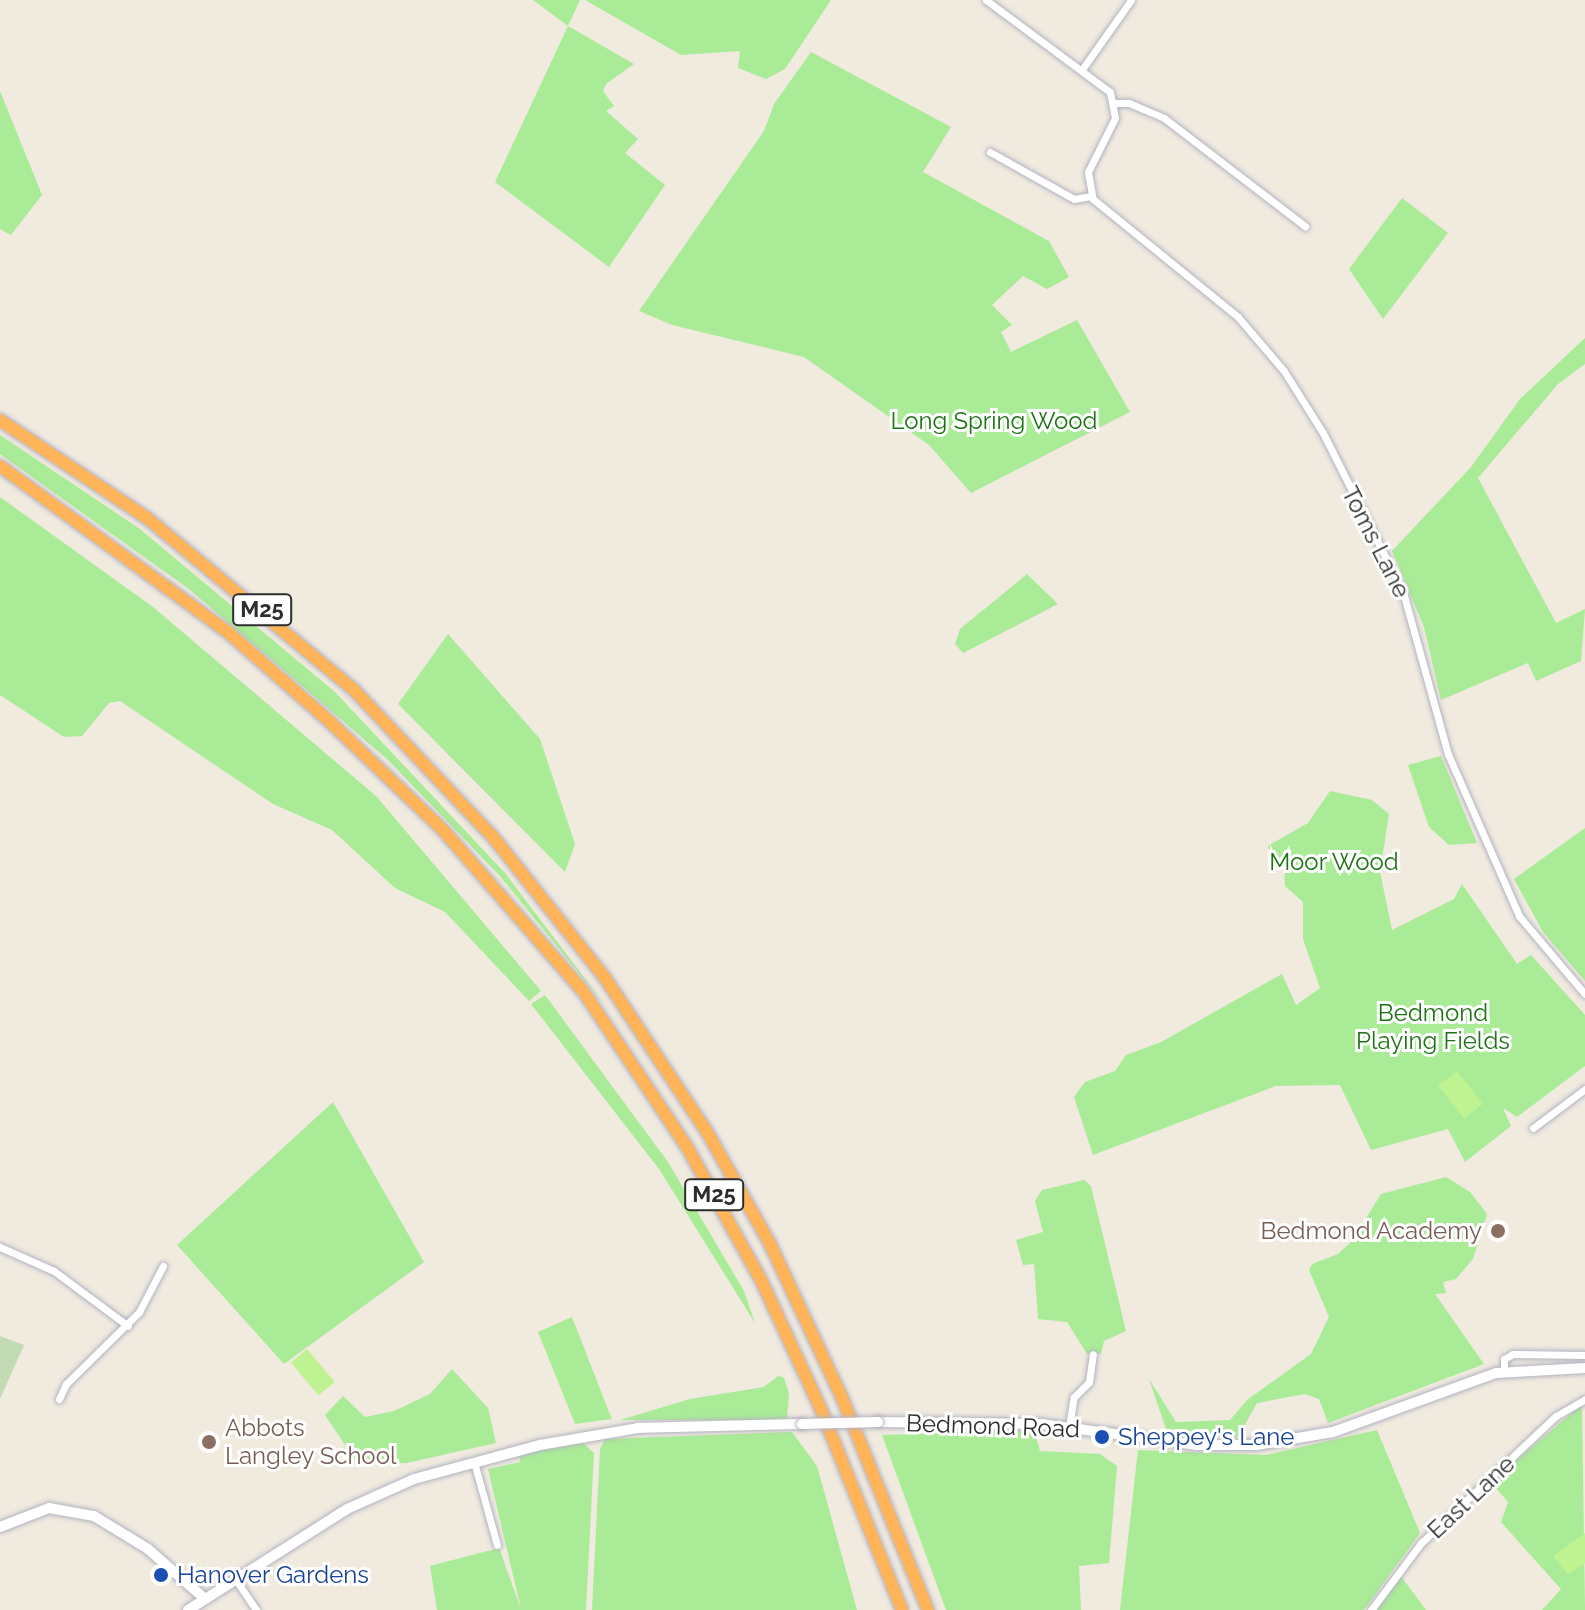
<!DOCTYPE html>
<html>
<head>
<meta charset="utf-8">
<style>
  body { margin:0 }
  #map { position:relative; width:1585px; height:1610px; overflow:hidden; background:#f0eadf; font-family:Raleway,sans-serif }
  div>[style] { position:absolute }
  .green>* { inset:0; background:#aaeb97 }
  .cemetery>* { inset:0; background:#c3dbb4 }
  .pitch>* { inset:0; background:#bff392; transform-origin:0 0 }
  .roads { filter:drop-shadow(0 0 2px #b3b3c2) drop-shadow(0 0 2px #b3b3c2) }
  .street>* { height:7px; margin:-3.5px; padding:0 3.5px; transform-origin:3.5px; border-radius:3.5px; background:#fff }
  .secondary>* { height:10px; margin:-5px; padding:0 5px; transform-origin:5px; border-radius:5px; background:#fff }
  .highway>* { height:12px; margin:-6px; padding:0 6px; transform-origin:6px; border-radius:6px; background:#ffb45a }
  .bridges { filter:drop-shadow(0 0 2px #b3b3c2) drop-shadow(0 0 2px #b3b3c2) }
  .secondary-bridge>* { height:10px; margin:-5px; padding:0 5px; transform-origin:5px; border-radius:5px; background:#fff }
  .dots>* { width:22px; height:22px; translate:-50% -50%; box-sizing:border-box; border:4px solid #fff; border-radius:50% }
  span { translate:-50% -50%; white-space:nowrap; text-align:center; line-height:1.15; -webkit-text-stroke:6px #fff; paint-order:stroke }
  .shield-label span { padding:2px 6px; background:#fff; border:2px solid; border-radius:6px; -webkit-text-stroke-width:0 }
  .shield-label { font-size:22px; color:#2d2d2d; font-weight:700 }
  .park-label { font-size:24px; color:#1d7314 }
  .street-label { font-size:24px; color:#2d2d2d }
  .education-label { font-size:24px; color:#785e54 }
  .right { translate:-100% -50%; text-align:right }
  .left { translate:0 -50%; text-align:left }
  .transit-label { font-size:24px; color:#164399 }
</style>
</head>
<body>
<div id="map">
  <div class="green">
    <i style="clip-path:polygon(533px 0,580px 0,568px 26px,634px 64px,606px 84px,603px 91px,614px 106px,606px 111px,638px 139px,625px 153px,665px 185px,609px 267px,495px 182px,568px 26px)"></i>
    <i style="clip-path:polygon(585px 0,831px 0,785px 69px,766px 79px,738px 68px,740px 51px,681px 55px)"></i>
    <i style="clip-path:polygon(811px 52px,951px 127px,923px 172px,1049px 241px,1069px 277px,1047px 289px,1023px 276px,992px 305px,1012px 325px,1001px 332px,1011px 352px,1077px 320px,1130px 412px,971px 493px,929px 445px,804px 357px,672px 325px,639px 311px,764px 131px,774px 104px)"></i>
    <i style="clip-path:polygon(0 91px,42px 195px,11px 235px,0 229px)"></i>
    <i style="clip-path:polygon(1402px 198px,1448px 233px,1383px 319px,1349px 269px)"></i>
    <i style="clip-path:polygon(1585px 338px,1585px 364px,1558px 384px,1478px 478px,1556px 623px,1585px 609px,1581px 661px,1536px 681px,1528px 663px,1441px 700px,1424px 627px,1392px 551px,1471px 467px,1520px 399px)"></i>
    <i style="clip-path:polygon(0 435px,140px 529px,335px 692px,505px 873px,608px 1009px,500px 876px,387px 759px,189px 589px,0 454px)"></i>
    <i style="clip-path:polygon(0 497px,153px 607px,376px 796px,541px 991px,529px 1001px,445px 912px,395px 888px,332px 830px,273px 804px,120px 701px,109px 703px,82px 736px,64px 737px,0 695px)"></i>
    <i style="clip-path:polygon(1027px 574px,1058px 604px,963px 653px,955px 644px,960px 629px)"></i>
    <i style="clip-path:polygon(448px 634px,540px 739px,575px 844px,565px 872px,398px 704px)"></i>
    <i style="clip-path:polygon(1441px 756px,1477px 843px,1449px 845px,1429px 827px,1408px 765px)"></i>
    <i style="clip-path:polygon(1330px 791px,1372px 800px,1389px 814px,1380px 872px,1392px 930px,1454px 899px,1462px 884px,1517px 964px,1531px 955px,1585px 1015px,1585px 1066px,1517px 1117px,1503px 1108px,1511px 1126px,1465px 1162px,1448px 1129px,1371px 1150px,1340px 1085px,1276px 1086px,1093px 1155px,1074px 1097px,1085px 1082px,1115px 1071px,1126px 1055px,1161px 1042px,1282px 974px,1296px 1005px,1320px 988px,1303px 939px,1303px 902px,1285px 886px,1284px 864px,1272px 858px,1268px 846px,1308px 823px)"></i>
    <i style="clip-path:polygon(1585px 828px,1585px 981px,1543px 932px,1514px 879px)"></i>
    <i style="clip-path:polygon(545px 995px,668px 1162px,744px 1291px,755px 1323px,659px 1169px,531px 1004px)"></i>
    <i style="clip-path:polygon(333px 1102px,424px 1262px,284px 1364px,177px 1245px)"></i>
    <i style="clip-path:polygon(1446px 1177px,1470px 1192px,1487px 1214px,1473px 1259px,1456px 1279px,1443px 1282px,1446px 1293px,1435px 1294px,1484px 1364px,1328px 1423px,1319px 1399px,1305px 1394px,1257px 1403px,1238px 1437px,1166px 1429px,1149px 1379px,1176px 1422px,1230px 1420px,1247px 1400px,1311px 1354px,1329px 1317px,1309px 1270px,1312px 1264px,1338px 1254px,1352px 1241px,1381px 1194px)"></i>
    <i style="clip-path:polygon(1084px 1180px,1091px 1186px,1126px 1331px,1104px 1341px,1101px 1354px,1087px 1354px,1067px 1322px,1038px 1319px,1034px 1264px,1023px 1265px,1016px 1240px,1043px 1232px,1035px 1201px,1042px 1190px)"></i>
    <i style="clip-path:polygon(572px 1317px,607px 1407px,612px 1419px,575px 1424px,538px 1332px)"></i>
    <i style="clip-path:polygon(452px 1369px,488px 1408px,496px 1443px,407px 1463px,358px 1464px,325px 1415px,343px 1396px,365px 1417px,394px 1411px,430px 1394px)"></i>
    <i style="clip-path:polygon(778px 1376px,784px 1378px,789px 1393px,787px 1420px,620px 1420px,690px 1399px,764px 1387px)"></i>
    <i style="clip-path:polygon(1582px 1404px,1585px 1610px,1542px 1610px,1561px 1589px,1501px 1522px,1508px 1502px,1491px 1482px)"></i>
    <i style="clip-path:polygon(1034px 1430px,1040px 1451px,1100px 1454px,1117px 1466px,1109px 1563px,1079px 1566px,1081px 1610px,946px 1610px,882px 1435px)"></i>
    <i style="clip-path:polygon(1377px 1430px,1420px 1533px,1364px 1610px,1120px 1610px,1138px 1450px,1266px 1455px)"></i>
    <i style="clip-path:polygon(792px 1432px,817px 1466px,857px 1610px,592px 1610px,600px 1449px,605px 1439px)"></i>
    <i style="clip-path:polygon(582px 1442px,594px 1453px,586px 1610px,437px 1610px,430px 1566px,499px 1548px,521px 1609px,488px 1469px,520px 1462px,519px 1454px)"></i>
    <i style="clip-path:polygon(1400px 1575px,1426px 1610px,1374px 1610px)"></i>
  </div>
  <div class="cemetery">
    <i style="clip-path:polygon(0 1336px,24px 1345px,0 1399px)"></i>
  </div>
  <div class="pitch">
    <i style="left:1457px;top:1071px;width:42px;height:24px;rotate:52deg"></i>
    <i style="left:307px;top:1349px;width:43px;height:21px;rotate:50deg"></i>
    <i style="clip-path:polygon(1585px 1533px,1585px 1563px,1568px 1575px,1553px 1556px)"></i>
  </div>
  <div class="roads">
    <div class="street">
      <i style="left:986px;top:0;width:154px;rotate:36.6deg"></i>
      <i style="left:1110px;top:92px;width:26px;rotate:79deg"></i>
      <i style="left:1115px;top:118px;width:60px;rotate:116.6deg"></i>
      <i style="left:1088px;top:172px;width:27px;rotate:80deg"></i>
      <i style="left:1093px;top:199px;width:187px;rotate:39.1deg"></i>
      <i style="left:1238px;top:317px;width:71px;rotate:49.6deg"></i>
      <i style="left:1284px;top:371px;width:73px;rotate:57.8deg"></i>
      <i style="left:1323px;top:433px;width:178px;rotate:63.3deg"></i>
      <i style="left:1403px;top:592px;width:168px;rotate:74.5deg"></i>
      <i style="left:1448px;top:754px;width:177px;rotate:66.3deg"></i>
      <i style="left:1519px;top:916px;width:102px;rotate:49.8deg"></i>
      <i style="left:1083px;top:68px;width:83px;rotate:-54.8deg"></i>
      <i style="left:1115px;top:103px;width:14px"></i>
      <i style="left:1129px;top:103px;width:38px;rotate:23deg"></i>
      <i style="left:1164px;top:118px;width:178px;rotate:37.5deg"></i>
      <i style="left:990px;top:152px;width:96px;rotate:29.2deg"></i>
      <i style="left:1074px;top:199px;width:17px;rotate:-10deg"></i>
      <i style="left:1533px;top:1128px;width:65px;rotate:-36.9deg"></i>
      <i style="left:0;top:1247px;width:59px;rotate:24deg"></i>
      <i style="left:54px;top:1271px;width:92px;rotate:36.6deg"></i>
      <i style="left:1504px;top:1371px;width:12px;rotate:-90deg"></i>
      <i style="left:1504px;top:1359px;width:10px;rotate:-29deg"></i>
      <i style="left:1513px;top:1354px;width:72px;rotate:0.8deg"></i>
      <i style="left:59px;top:1399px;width:17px;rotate:-65deg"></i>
      <i style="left:66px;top:1384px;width:103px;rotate:-44.6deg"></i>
      <i style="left:139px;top:1312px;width:52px;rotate:-62.4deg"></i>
      <i style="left:1069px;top:1427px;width:30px;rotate:-81deg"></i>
      <i style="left:1074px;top:1397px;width:21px;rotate:-45deg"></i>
      <i style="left:1089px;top:1382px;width:28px;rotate:-82deg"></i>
      <i style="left:474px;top:1462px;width:86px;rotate:74.5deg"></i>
      <i style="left:236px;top:1580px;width:36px;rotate:56deg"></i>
      <i style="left:1371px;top:1610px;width:84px;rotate:-53.3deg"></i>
      <i style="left:1421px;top:1543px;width:185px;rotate:-43.3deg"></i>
      <i style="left:1556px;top:1416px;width:34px;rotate:-30deg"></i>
    </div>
    <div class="secondary">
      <i style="left:878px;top:1422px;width:163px;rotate:0.7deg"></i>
      <i style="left:1041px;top:1424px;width:156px;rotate:7.7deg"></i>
      <i style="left:1196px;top:1445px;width:60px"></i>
      <i style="left:1256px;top:1445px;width:78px;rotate:-9.6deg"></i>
      <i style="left:1333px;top:1432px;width:173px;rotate:-19.9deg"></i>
      <i style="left:1496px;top:1373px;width:89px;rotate:-3.2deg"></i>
      <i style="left:0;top:1527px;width:53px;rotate:-21.2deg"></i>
      <i style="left:49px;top:1508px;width:46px;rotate:10.1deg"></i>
      <i style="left:94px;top:1516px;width:63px;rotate:31.4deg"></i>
      <i style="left:148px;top:1549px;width:74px;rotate:41.2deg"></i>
      <i style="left:188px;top:1610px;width:188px;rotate:-32.4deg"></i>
      <i style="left:347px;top:1509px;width:73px;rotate:-24.1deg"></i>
      <i style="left:414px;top:1479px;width:131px;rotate:-15.1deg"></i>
      <i style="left:540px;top:1445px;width:99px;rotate:-9.8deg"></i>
      <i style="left:638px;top:1428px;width:164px;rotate:-1.4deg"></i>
    </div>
    <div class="highway">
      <i style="left:0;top:420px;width:177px;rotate:33.7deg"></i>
      <i style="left:147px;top:518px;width:269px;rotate:39.7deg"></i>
      <i style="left:354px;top:690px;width:202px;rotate:46.6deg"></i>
      <i style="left:493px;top:837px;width:180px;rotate:51.5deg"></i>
      <i style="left:605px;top:978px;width:185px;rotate:56.5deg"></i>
      <i style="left:707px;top:1132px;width:129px;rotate:60.6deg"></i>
      <i style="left:770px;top:1244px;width:172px;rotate:64.9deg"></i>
      <i style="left:843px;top:1400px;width:227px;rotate:68deg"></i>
      <i style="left:0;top:466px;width:285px;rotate:36.1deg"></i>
      <i style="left:230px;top:634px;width:133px;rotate:41.3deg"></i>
      <i style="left:330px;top:722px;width:156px;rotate:43.7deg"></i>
      <i style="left:443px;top:830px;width:213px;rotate:49deg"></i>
      <i style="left:583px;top:991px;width:187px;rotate:56.3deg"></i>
      <i style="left:687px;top:1147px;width:152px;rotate:60.9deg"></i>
      <i style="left:761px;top:1280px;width:140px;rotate:65.1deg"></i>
      <i style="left:820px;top:1407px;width:219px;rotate:68deg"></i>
    </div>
  </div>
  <div class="bridges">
    <div class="secondary-bridge">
      <i style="left:802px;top:1424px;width:76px;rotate:-1.5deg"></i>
    </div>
  </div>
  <div class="dots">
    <i style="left:1498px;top:1231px;background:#8d6e63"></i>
    <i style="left:1102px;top:1437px;background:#1a4fb4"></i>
    <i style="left:209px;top:1442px;background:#8d6e63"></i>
    <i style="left:161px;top:1575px;background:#1a4fb4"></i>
  </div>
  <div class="shield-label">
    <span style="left:262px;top:610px">M25</span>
    <span style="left:714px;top:1195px">M25</span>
  </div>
  <div class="park-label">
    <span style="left:994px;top:421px">Long Spring Wood</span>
    <span style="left:1334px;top:862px">Moor Wood</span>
    <span style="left:1433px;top:1027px">Bedmond<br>Playing Fields</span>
  </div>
  <div class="street-label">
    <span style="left:1376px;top:542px;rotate:63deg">Toms Lane</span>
    <span style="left:993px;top:1426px;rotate:2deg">Bedmond Road</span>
    <span style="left:1471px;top:1497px;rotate:-43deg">East Lane</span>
  </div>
  <div class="education-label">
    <span class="right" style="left:1482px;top:1231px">Bedmond Academy</span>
    <span class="left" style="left:225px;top:1442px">Abbots<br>Langley School</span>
  </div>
  <div class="transit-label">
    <span class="left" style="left:1118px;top:1437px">Sheppey's Lane</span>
    <span class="left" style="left:177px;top:1575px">Hanover Gardens</span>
  </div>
</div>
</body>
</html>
